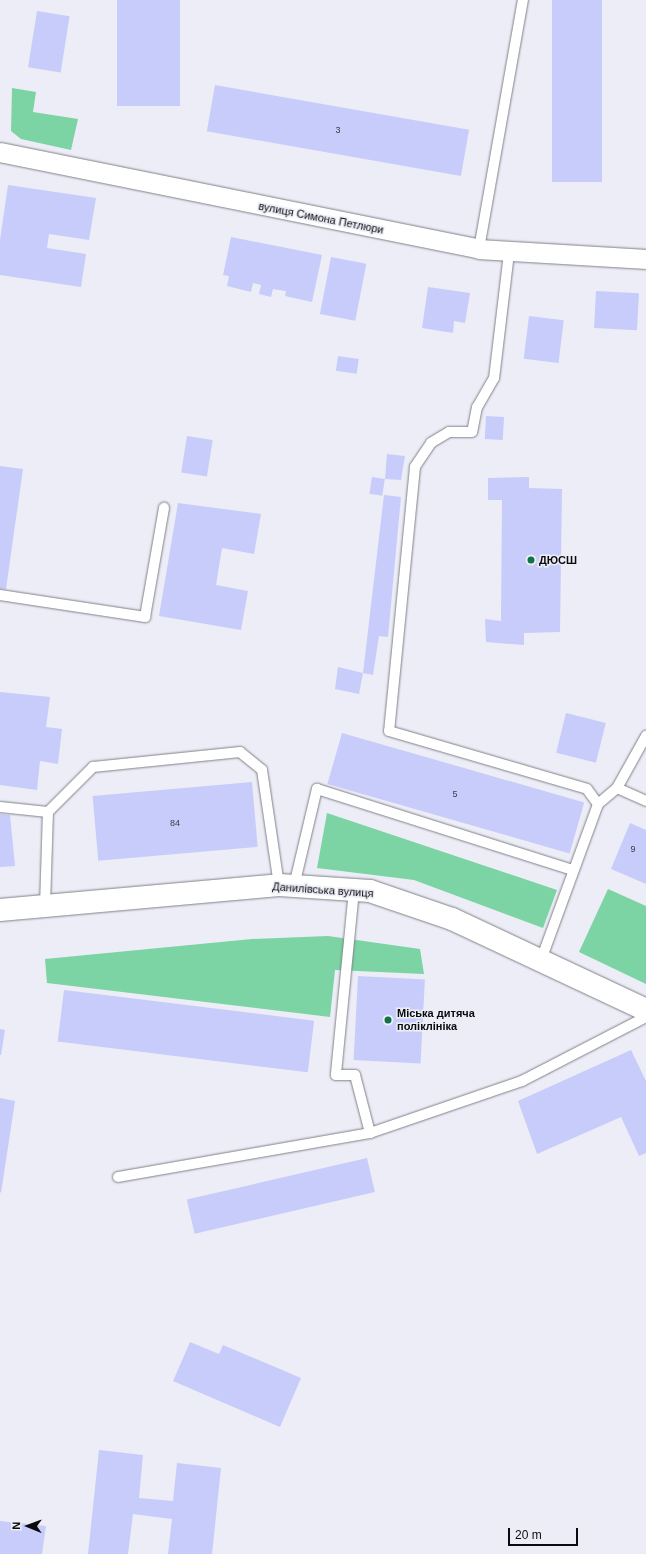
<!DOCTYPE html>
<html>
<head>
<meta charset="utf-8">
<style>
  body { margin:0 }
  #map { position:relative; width:646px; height:1554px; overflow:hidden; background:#ecedf6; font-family:Helvetica,sans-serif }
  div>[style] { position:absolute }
  .forest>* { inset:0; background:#7cd3a3 }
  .building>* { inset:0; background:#c8ccfa; transform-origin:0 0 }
  .roads { filter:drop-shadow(0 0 1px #808189) drop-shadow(0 0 1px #808189) }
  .lane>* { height:10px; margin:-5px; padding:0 5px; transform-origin:5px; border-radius:5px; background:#fff }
  .street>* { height:19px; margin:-9.5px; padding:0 9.5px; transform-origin:9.5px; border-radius:9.5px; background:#fff }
  .secondary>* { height:22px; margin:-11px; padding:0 11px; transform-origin:11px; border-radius:11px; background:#fff }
  .dots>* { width:11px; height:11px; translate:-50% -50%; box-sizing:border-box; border:2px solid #ecedf6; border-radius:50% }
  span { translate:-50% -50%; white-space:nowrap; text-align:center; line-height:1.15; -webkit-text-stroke:3px #ecedf6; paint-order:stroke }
  .number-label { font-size:9px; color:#3a3b49 }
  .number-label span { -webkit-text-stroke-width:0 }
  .street-label { font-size:11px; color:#0b0b0e }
  .poi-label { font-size:11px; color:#0b0b0e; font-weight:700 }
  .left { translate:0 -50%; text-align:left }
  .north { position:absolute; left:8px; top:1506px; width:40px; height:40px; -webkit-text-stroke:3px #ecedf6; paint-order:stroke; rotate:271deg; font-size:11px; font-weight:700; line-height:16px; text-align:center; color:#0b0b0e }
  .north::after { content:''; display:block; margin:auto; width:14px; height:18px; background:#0b0b0e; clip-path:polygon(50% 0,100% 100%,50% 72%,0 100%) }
  .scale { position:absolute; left:508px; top:1528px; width:70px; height:18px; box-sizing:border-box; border:2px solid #0b0b0e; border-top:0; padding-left:5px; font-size:12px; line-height:14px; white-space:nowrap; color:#0b0b0e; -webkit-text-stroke:3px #ecedf6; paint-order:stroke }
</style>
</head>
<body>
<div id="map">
  <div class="forest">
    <i style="clip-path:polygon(12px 88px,36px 92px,33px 112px,78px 119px,71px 150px,21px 139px,11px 131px)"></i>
    <i style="clip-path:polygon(327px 813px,557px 890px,543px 928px,414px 880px,317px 868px)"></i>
    <i style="clip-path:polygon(608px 889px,646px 906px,646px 984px,579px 952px)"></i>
    <i style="clip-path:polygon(328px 936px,420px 949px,424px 974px,335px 970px,330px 1017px,47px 983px,45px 959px,252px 939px)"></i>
  </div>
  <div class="building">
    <i style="left:117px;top:0;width:63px;height:106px"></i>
    <i style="left:552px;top:0;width:50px;height:182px"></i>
    <i style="left:37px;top:11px;width:33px;height:57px;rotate:9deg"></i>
    <i style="left:215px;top:85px;width:258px;height:47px;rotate:10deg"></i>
    <i style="clip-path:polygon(8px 185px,96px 198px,89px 240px,49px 234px,47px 248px,86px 254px,81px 287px,0 275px,0 240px)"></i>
    <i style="clip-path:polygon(231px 237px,322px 255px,312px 302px,285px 296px,286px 291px,273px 289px,271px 297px,259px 294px,261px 285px,253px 283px,251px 292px,227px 286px,229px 276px,223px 275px)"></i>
    <i style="left:331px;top:257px;width:36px;height:58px;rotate:11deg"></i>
    <i style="clip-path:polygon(428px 287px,470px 293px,465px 323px,454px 321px,453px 333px,422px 328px)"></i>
    <i style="left:596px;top:291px;width:43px;height:37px;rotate:3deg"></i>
    <i style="left:529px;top:316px;width:35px;height:43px;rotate:7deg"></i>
    <i style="left:338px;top:356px;width:21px;height:15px;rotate:8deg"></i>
    <i style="left:486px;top:416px;width:18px;height:23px;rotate:3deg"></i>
    <i style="left:187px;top:436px;width:26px;height:37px;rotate:9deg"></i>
    <i style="clip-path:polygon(387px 454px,405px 456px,401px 480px,385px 479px)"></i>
    <i style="clip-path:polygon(0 466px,23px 469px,6px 589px,0 589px)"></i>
    <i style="left:372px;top:477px;width:13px;height:17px;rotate:9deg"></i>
    <i style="clip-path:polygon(529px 477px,529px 488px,562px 489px,560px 632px,524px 633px,524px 645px,486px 642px,485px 619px,501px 621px,502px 500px,488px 500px,488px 478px)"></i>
    <i style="clip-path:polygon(384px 495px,401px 497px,388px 637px,379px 636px,373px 675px,363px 673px,359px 694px,335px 689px,338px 667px,363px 673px)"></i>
    <i style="clip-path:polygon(178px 503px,261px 514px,254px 554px,222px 548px,216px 585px,248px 591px,241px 630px,159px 616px)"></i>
    <i style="clip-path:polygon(0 692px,50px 697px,46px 727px,62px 729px,58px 764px,40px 761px,37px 790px,0 785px)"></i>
    <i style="left:566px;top:713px;width:41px;height:41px;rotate:14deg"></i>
    <i style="left:342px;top:733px;width:252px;height:53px;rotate:16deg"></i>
    <i style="left:252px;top:782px;width:65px;height:160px;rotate:85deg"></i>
    <i style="clip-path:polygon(0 814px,10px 815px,15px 866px,0 867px)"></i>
    <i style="clip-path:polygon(630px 823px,646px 830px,646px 884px,611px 869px)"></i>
    <i style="left:358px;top:976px;width:67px;height:84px;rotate:3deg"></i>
    <i style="left:64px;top:990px;width:252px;height:52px;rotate:7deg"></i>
    <i style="clip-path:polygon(0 1029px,5px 1030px,1px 1055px,0 1055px)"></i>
    <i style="clip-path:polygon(631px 1050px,646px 1081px,646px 1153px,639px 1156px,621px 1117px,537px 1154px,518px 1101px)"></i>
    <i style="clip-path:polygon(0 1098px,15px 1101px,1px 1193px,0 1192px)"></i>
    <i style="left:367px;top:1158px;width:35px;height:185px;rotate:77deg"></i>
    <i style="clip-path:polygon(190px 1342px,219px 1354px,223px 1345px,301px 1378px,280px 1427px,173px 1381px)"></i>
    <i style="clip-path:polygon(99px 1450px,143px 1455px,139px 1498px,173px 1501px,177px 1463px,221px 1468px,212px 1554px,168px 1554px,172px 1519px,133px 1514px,128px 1554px,88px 1554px)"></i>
    <i style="clip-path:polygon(0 1521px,46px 1526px,42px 1554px,0 1554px)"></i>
  </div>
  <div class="roads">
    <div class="lane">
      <i style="left:479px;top:249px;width:253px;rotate:-80deg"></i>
      <i style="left:509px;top:253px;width:126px;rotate:96.8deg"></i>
      <i style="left:494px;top:378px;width:34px;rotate:120deg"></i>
      <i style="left:477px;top:407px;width:25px;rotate:101deg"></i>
      <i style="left:472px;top:432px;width:23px;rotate:180deg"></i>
      <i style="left:449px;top:432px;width:21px;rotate:149deg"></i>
      <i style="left:431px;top:443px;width:29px;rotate:124deg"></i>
      <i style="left:415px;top:467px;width:265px;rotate:95.6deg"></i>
      <i style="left:389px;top:731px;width:206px;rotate:16.3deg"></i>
      <i style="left:587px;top:789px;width:19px;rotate:54deg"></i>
      <i style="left:0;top:595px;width:147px;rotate:8.6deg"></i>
      <i style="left:145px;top:617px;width:111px;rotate:-80.1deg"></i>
      <i style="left:617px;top:788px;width:32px;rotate:24deg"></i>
      <i style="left:0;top:807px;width:48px;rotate:5.9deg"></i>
      <i style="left:294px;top:886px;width:100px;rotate:-76.7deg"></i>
      <i style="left:317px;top:789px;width:269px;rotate:17.6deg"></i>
      <i style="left:354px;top:890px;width:186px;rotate:95.6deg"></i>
      <i style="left:336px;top:1075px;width:19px"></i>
      <i style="left:355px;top:1075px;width:60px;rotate:75.5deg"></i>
      <i style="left:45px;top:906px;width:94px;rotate:-88.2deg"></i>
      <i style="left:48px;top:812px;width:64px;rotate:-45deg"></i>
      <i style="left:93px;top:767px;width:148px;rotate:-5.8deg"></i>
      <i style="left:240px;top:752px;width:28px;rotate:39deg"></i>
      <i style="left:262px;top:770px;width:116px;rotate:81.6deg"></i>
      <i style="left:541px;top:960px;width:166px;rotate:-69.9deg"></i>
      <i style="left:598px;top:804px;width:25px;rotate:-40deg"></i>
      <i style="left:617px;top:788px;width:60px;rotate:-60.9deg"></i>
      <i style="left:118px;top:1177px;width:256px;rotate:-9.9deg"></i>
      <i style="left:370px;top:1133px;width:161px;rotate:-18.9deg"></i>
      <i style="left:522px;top:1081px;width:140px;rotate:-27.3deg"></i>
    </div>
    <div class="street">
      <i style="left:0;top:152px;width:489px;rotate:11.4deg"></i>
      <i style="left:479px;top:249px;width:167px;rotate:3.4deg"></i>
    </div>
    <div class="secondary">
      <i style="left:0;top:910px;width:280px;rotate:-5.1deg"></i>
      <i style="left:279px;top:885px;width:91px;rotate:3.8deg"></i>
      <i style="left:370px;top:891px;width:87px;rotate:18.9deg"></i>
      <i style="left:452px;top:919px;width:214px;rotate:25.1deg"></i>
    </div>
  </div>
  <div class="dots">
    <i style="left:531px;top:560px;background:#107249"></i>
    <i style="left:388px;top:1020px;background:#107249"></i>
  </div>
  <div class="number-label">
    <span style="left:338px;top:130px">3</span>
    <span style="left:455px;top:794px">5</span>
    <span style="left:175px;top:823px">84</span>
    <span style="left:633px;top:849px">9</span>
  </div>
  <div class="street-label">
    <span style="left:321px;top:218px;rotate:11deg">вулиця Симона Петлюри</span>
    <span style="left:323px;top:890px;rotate:4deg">Данилівська вулиця</span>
  </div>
  <div class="poi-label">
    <span class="left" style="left:539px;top:560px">ДЮСШ</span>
    <span class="left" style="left:397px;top:1020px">Міська дитяча<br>поліклініка</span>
  </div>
  <div class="north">N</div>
  <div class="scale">20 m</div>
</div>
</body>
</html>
